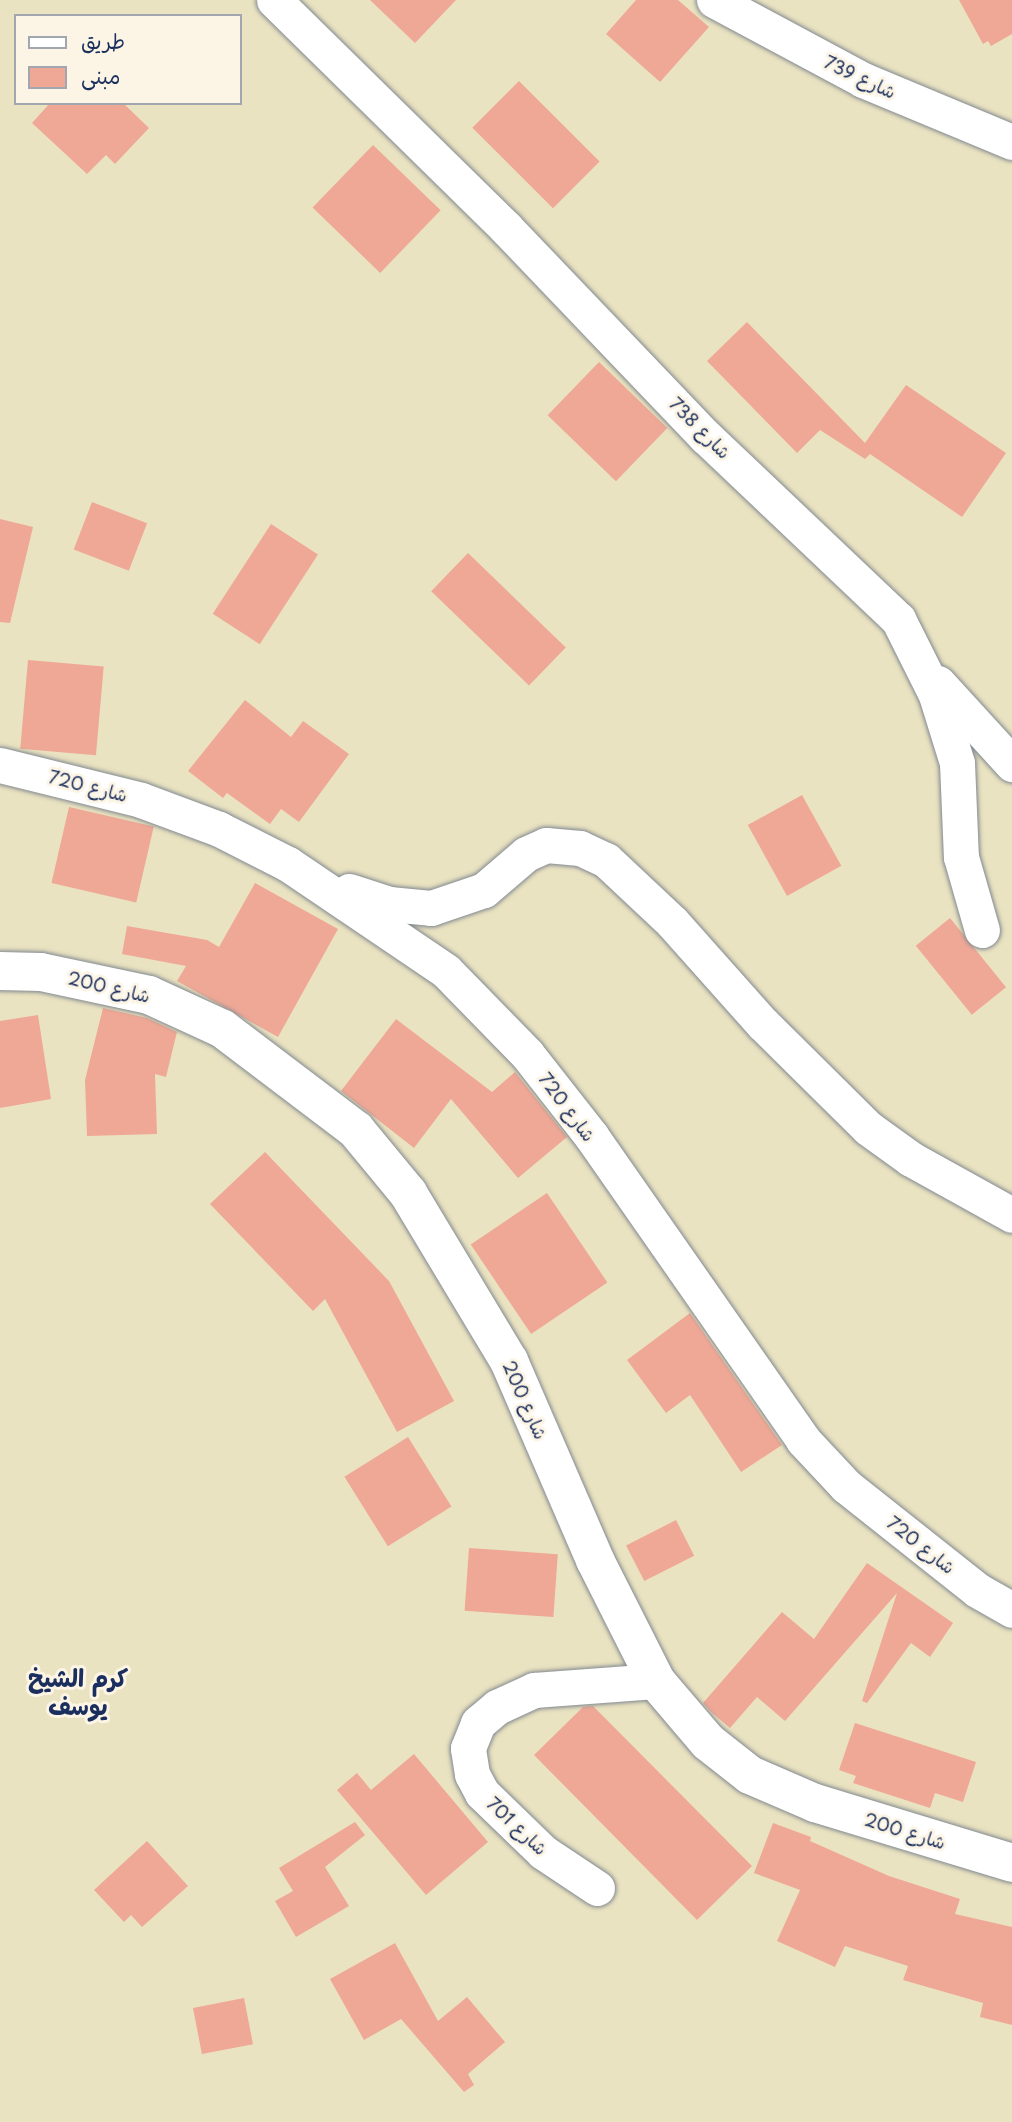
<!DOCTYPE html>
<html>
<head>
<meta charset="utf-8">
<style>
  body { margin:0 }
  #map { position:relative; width:1012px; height:2122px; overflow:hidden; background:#eae3c1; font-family:"Playpen Sans","Playpen Sans Arabic",sans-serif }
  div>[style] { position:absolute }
  .building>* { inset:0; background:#efa896; transform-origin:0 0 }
  .roads { filter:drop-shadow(0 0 2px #828990) drop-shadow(0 0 2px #828990) }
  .street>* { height:35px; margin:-17.5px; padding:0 17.5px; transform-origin:17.5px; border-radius:17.5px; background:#fff }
  .secondary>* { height:38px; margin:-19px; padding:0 19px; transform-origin:19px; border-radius:19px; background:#fff }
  span { translate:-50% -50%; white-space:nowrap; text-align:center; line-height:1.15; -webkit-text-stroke:6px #fcf5e5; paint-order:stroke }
  .street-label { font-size:18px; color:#1b2f5e }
  .district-label { font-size:24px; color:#1b2f5e; font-weight:700 }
  .legend { position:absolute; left:14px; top:14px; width:228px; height:91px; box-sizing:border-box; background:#fcf5e5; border:2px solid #a2a6af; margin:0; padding:9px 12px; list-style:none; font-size:21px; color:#1b2f5e }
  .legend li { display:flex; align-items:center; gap:14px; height:35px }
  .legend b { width:35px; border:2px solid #a2a6af }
</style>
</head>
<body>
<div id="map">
  <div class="building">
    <i style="clip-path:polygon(370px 0,456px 0,415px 43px)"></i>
    <i style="clip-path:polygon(636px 0,678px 0,709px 27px,660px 82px,606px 34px)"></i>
    <i style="clip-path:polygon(959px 0,1012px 0,1012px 34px,991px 46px,988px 41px,983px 44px)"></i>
    <i style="left:519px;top:81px;width:114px;height:66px;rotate:45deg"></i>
    <i style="clip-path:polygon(50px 103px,123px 103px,149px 128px,115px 164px,106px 155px,87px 174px,32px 123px)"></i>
    <i style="left:373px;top:145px;width:94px;height:87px;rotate:44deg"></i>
    <i style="clip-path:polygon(747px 322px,865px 443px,906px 385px,1006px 453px,962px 517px,870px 454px,865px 459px,820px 430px,797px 453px,707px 361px)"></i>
    <i style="left:599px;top:362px;width:95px;height:74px;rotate:44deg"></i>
    <i style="left:92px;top:502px;width:59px;height:51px;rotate:21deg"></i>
    <i style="clip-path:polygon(0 519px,33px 527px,10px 623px,0 622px)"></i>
    <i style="left:271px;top:524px;width:56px;height:107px;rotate:33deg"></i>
    <i style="left:468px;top:553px;width:136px;height:53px;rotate:44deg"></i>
    <i style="left:28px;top:660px;width:76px;height:89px;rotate:5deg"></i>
    <i style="clip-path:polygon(245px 700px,291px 737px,303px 721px,349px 754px,299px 822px,281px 809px,270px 824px,227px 793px,223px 798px,188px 771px)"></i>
    <i style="left:802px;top:795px;width:81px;height:62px;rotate:61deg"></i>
    <i style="left:69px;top:807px;width:87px;height:78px;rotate:13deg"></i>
    <i style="clip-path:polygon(255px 883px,338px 929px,278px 1037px,177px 981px,186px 966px,122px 954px,127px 926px,207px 940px,219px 947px)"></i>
    <i style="left:950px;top:918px;width:89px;height:44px;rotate:51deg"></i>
    <i style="clip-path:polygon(103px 1008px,147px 1018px,177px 1032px,166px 1077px,155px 1074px,157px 1134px,87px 1136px,85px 1080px)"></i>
    <i style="clip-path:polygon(38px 1015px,51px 1099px,0 1108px,0 1021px)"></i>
    <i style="clip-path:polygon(396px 1019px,492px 1092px,515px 1072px,567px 1137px,518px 1178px,451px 1099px,414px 1148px,341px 1091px)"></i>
    <i style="clip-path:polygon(265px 1152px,389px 1281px,454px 1401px,397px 1432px,325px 1299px,313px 1311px,210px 1204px)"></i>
    <i style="left:547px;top:1193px;width:108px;height:92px;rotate:56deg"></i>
    <i style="clip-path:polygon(690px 1313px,782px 1445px,741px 1472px,690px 1395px,666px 1413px,627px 1360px)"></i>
    <i style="left:408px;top:1437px;width:82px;height:75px;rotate:58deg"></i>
    <i style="left:676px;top:1520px;width:40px;height:56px;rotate:63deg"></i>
    <i style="left:469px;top:1548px;width:89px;height:63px;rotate:4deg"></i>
    <i style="clip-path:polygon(867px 1563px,953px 1623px,930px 1657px,911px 1643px,867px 1703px,862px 1701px,897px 1593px,785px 1721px,757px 1697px,730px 1728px,711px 1712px,703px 1703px,782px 1612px,814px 1639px)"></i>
    <i style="clip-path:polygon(593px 1706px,752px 1866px,697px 1920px,534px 1755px,583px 1707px)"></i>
    <i style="clip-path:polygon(855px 1723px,976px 1762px,963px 1802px,935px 1793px,930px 1808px,853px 1783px,856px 1776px,839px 1770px)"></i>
    <i style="clip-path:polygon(414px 1754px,488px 1842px,426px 1895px,337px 1790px,357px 1773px,371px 1790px)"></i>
    <i style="clip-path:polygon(355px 1822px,365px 1835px,325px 1867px,349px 1906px,296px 1937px,275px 1901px,293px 1891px,279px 1868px)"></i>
    <i style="clip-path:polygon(773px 1823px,811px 1837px,810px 1841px,889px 1876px,960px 1899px,955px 1914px,1012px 1927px,1012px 2025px,980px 2017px,983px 2003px,903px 1980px,908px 1966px,845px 1946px,835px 1967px,777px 1941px,800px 1890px,754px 1873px)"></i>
    <i style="clip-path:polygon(147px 1841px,188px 1886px,142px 1927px,131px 1915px,124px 1922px,94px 1890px)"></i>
    <i style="clip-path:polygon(395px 1943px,438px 2021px,467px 1997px,505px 2042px,468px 2074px,474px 2085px,464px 2092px,401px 2019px,364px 2040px,330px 1979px)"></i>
    <i style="left:244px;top:1998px;width:47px;height:52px;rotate:79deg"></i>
  </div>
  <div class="roads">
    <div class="street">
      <i style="left:274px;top:0;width:325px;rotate:44.5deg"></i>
      <i style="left:506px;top:228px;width:289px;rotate:46.3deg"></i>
      <i style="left:706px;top:437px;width:265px;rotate:43.5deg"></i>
      <i style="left:898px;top:619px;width:85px;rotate:63.4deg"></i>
      <i style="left:936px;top:695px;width:71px;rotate:72.8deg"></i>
      <i style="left:957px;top:763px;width:94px;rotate:87.6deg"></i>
      <i style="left:961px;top:857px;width:76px;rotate:74deg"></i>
      <i style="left:714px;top:0;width:169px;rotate:28.2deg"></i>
      <i style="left:863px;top:80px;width:161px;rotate:22.6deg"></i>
      <i style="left:938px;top:683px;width:110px;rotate:47.6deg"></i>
      <i style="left:0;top:765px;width:145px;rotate:13.9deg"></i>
      <i style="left:141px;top:800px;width:83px;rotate:20.4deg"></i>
      <i style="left:219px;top:829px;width:77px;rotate:26.9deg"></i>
      <i style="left:288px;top:864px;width:191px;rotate:34.1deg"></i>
      <i style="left:446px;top:971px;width:116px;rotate:45.7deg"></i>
      <i style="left:527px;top:1054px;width:105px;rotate:51.9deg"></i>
      <i style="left:592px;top:1137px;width:369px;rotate:55.1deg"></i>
      <i style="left:803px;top:1440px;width:63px;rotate:46.9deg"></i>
      <i style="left:846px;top:1486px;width:167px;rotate:38.4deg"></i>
      <i style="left:977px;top:1590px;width:40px;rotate:29.7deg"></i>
      <i style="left:349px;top:891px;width:42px;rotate:18deg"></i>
      <i style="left:389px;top:904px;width:42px;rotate:5.4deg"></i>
      <i style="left:431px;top:908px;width:56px;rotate:-18.8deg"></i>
      <i style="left:484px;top:890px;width:55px;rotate:-40.6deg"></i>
      <i style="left:526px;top:854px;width:22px;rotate:-24deg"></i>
      <i style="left:546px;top:845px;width:34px;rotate:5deg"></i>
      <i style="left:580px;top:848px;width:29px;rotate:25deg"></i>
      <i style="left:606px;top:860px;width:91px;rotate:43.2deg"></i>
      <i style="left:672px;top:922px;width:137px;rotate:48.3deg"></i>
      <i style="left:763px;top:1024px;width:148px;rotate:44.7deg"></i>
      <i style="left:868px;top:1128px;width:53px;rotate:35.8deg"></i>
      <i style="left:911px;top:1159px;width:115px;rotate:29deg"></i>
      <i style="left:597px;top:1888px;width:65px;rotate:-146.3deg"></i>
      <i style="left:543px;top:1852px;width:85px;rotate:-136deg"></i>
      <i style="left:482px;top:1793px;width:21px;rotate:-118deg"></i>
      <i style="left:472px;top:1774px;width:26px;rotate:-99deg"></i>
      <i style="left:468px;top:1748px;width:27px;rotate:-68deg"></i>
      <i style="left:478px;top:1723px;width:25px;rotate:-40deg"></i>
      <i style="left:497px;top:1707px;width:41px;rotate:-24.7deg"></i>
      <i style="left:534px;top:1690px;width:122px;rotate:-4.2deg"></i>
    </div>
    <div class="secondary">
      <i style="left:0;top:971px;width:41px;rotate:1.4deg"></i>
      <i style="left:41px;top:972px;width:110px;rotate:12deg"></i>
      <i style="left:149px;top:995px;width:81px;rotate:24.7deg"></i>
      <i style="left:223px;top:1029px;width:167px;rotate:37.2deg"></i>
      <i style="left:356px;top:1130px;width:82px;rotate:50.5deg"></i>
      <i style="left:408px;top:1193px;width:196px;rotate:59deg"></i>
      <i style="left:509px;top:1361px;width:217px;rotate:66.6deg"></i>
      <i style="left:595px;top:1560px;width:136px;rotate:63.2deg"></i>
      <i style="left:656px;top:1681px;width:80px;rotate:49.6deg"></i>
      <i style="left:708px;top:1742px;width:53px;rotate:38.2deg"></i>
      <i style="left:750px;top:1775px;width:71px;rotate:23.3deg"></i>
      <i style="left:815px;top:1803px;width:206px;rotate:16.9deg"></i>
    </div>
  </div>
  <div class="street-label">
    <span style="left:860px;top:77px;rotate:25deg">شارع 739</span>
    <span style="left:700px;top:428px;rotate:45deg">شارع 738</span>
    <span style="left:88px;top:786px;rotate:14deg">شارع 720</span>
    <span style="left:109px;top:987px;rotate:13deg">شارع 200</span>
    <span style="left:567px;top:1107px;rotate:53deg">شارع 720</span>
    <span style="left:525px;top:1400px;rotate:66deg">شارع 200</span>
    <span style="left:921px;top:1545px;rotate:38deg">شارع 720</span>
    <span style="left:517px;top:1826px;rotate:43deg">شارع 701</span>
    <span style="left:905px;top:1831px;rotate:17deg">شارع 200</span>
  </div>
  <div class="district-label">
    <span style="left:78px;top:1692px">كرم الشيخ<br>يوسف</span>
  </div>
  <ul class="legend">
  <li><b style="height:9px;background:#fff"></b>طريق</li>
  <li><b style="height:19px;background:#efa896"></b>مبنى</li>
  </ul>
</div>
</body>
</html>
